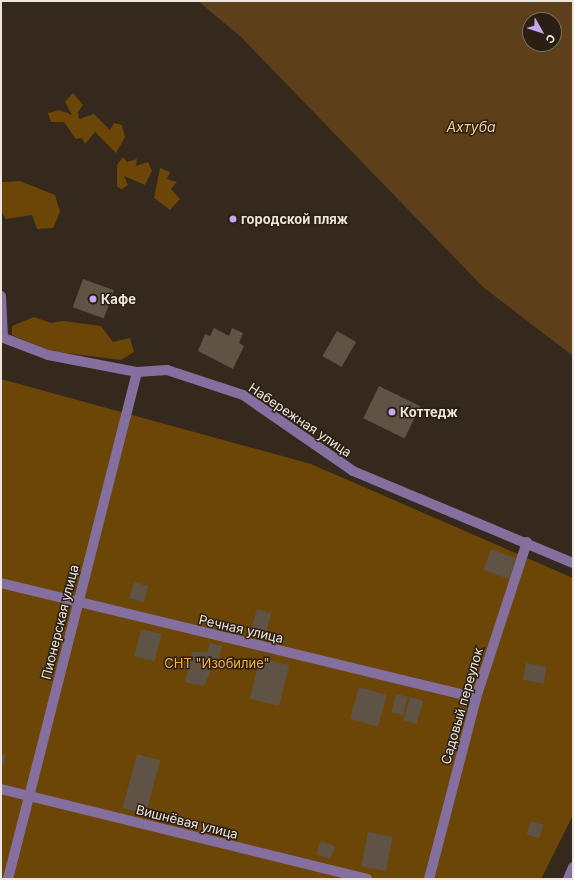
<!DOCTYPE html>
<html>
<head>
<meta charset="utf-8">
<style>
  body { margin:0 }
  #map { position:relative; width:574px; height:880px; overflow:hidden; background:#34291c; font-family:Inter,sans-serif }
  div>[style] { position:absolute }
  .green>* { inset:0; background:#6c4607 }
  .water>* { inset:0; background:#5d401a }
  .building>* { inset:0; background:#5f5345; transform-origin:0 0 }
  .minor>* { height:10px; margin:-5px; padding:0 5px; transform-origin:5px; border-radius:5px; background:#846f9f }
  .dots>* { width:11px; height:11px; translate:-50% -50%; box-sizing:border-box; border:2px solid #2a1f12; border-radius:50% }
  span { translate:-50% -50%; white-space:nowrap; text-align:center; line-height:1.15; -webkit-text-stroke:3px #2a1f12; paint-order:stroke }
  .poi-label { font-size:13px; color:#ede6de; font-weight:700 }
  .left { translate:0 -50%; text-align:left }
  .street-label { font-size:13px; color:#ede6de }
  .park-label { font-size:13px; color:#f8af4b }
  .water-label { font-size:14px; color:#f7cb96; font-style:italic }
  .frame { position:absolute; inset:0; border:2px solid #ede6de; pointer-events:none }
  .north { position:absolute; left:522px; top:12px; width:40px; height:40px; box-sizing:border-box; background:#2a1f12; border:1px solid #786f64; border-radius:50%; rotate:129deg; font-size:11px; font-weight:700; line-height:16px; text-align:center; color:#ede6de }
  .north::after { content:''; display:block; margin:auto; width:14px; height:18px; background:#c7a6f0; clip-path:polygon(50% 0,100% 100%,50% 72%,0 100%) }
</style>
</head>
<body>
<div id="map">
  <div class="green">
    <i style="clip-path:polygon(73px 93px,83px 105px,78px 112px,79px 119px,94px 114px,110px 130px,114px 123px,122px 125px,125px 137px,116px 153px,95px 132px,85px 144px,82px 138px,76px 139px,64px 122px,51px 122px,48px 113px,59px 110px,72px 115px,65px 102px)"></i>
    <i style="clip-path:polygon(123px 157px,127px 162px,137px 159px,136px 166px,148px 162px,152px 171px,145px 185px,124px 176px,128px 185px,122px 189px,117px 187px,117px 165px)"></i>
    <i style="clip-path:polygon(160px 168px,170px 172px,167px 179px,177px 182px,171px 189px,180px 199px,170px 210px,154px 198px)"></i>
    <i style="clip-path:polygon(20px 181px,55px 195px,60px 212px,53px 228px,37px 229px,32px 215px,6px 219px,1px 211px,1px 182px)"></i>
    <i style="clip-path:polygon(34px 317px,51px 323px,63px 321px,101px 326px,113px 342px,130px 338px,134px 352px,121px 360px,51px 351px,12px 335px,12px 326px)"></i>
    <i style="clip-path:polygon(1px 379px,311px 464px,573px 578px,573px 815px,541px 879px,1px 879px)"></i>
  </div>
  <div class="water">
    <i style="clip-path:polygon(evenodd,198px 1px,573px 1px,573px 356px,483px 287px,241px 37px,198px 1px,530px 20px,554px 20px,554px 44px,530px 44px,530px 20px)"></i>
  </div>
  <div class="building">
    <i style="left:83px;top:279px;width:33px;height:30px;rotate:20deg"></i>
    <i style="clip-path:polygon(214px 328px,229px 336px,232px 328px,243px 333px,239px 343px,244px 346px,233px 369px,198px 351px,205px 334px,210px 336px)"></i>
    <i style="left:337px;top:331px;width:22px;height:29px;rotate:30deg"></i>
    <i style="left:379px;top:386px;width:46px;height:36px;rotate:26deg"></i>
    <i style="left:491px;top:549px;width:27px;height:22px;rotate:20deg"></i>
    <i style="left:134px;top:582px;width:15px;height:17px;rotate:16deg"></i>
    <i style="left:257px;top:609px;width:15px;height:19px;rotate:16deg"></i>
    <i style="left:141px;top:629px;width:21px;height:28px;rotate:14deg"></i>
    <i style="clip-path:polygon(210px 643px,222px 646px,216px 669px,212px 668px,204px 686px,185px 682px,192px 652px,208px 651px)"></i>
    <i style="left:260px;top:658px;width:30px;height:42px;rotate:14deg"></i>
    <i style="left:526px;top:663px;width:21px;height:17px;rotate:11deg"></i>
    <i style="left:359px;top:687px;width:29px;height:33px;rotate:16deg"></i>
    <i style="left:396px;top:694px;width:12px;height:19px;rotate:14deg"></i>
    <i style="left:410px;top:697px;width:14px;height:24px;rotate:17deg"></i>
    <i style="clip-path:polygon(1px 754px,6px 755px,1px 773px)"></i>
    <i style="left:137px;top:754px;width:24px;height:56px;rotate:15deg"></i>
    <i style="left:531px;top:821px;width:13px;height:14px;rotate:18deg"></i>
    <i style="left:368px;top:832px;width:25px;height:35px;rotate:11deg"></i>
    <i style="left:321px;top:841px;width:15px;height:14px;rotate:20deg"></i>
  </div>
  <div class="minor">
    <i style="left:1px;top:296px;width:42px;rotate:87.3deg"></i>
    <i style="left:1px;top:337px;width:50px;rotate:21deg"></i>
    <i style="left:48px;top:355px;width:91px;rotate:10.8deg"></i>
    <i style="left:137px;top:372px;width:30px;rotate:-4deg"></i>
    <i style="left:167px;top:370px;width:80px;rotate:18.2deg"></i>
    <i style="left:243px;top:395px;width:134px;rotate:34.6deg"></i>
    <i style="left:353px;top:471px;width:238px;rotate:22.7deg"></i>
    <i style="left:1px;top:583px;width:489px;rotate:13.6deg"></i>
    <i style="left:1px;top:789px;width:377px;rotate:13.8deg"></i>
    <i style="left:8px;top:879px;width:523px;rotate:-75.72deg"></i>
    <i style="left:429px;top:879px;width:187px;rotate:-75.4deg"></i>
    <i style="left:476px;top:698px;width:164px;rotate:-71.9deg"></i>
    <i style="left:568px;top:879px;width:13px;rotate:-67deg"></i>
  </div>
  <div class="dots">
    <i style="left:233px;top:219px;background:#c7a6f0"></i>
    <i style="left:93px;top:299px;background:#c7a6f0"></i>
    <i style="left:392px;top:412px;background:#c7a6f0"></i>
  </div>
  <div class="poi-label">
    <span class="left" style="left:241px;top:219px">городской пляж</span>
    <span class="left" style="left:101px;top:299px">Кафе</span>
    <span class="left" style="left:400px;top:412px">Коттедж</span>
  </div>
  <div class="street-label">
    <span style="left:300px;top:420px;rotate:34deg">Набережная улица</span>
    <span style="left:60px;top:622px;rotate:-76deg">Пионерская улица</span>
    <span style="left:241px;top:629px;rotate:13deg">Речная улица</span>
    <span style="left:462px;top:706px;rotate:-74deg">Садовый переулок</span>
    <span style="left:187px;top:822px;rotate:14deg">Вишнёвая улица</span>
  </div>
  <div class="park-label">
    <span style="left:217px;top:663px">СНТ "Изобилие"</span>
  </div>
  <div class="water-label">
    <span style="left:471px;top:127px">Ахтуба</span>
  </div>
  <div class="frame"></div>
  <div class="north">С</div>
</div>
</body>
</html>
